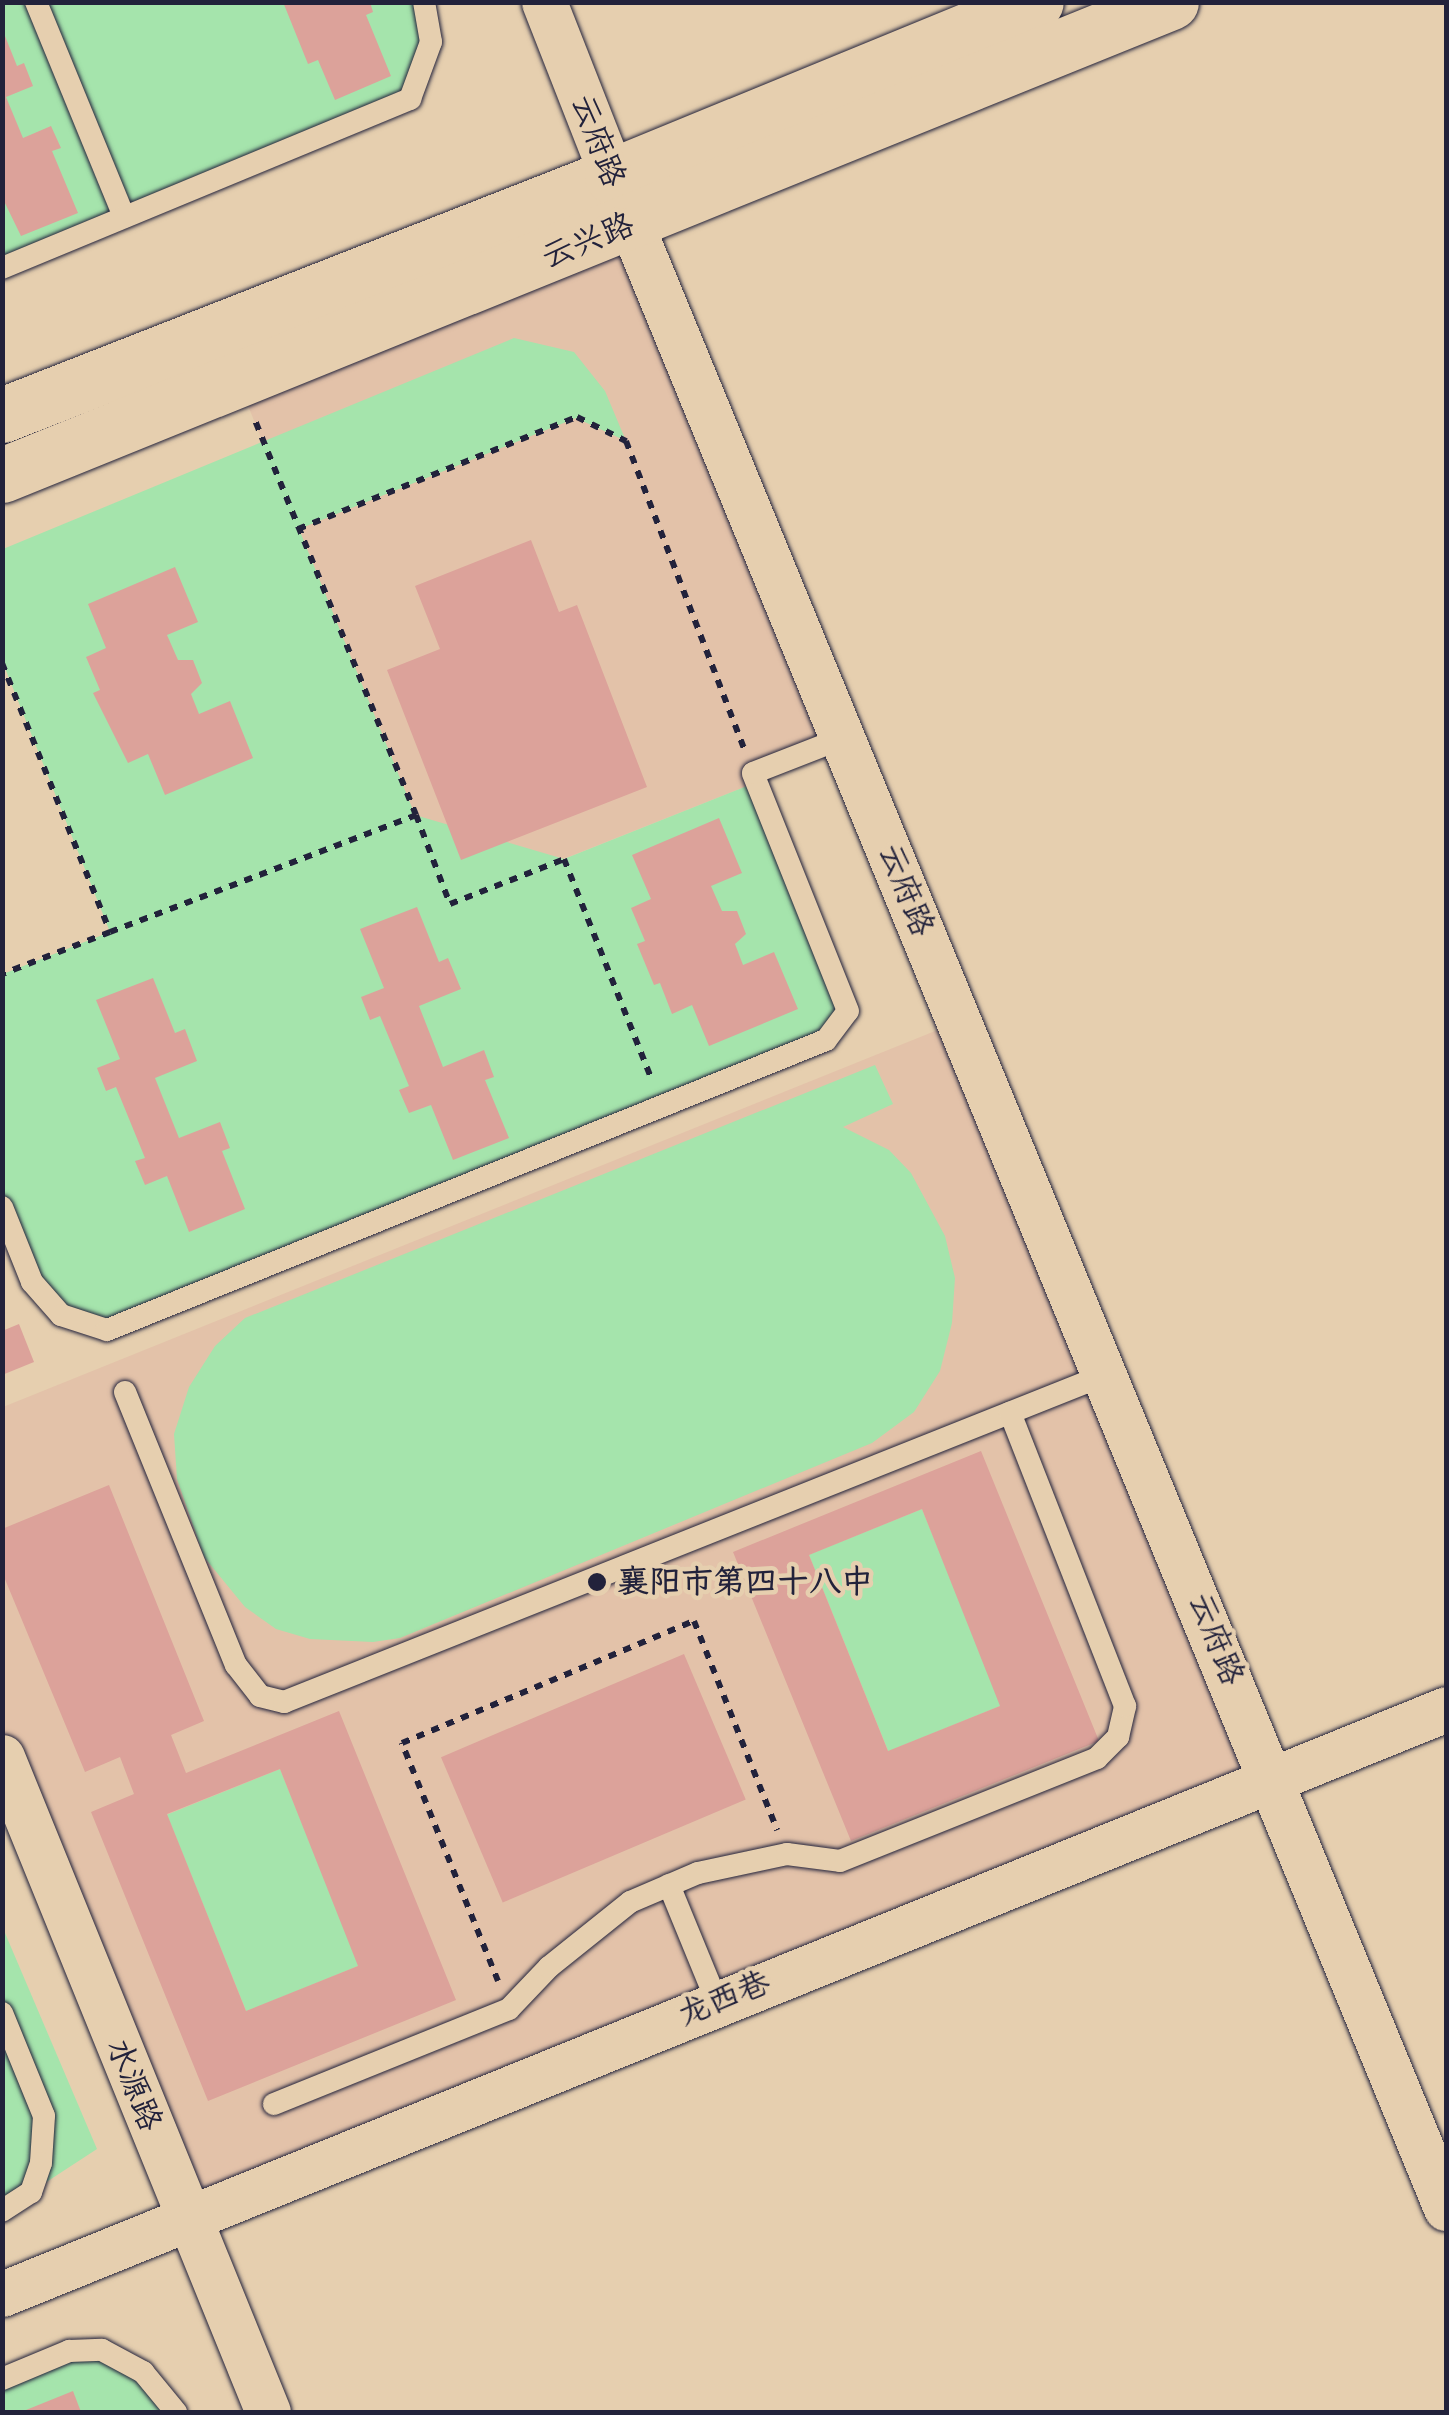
<!DOCTYPE html>
<html>
<head>
<meta charset="utf-8">
<style>
  body { margin:0 }
  #map { position:relative; width:1449px; height:2415px; overflow:hidden; background:#e6cfaf; font-family:Pangolin,"LXGW WenKai TC",sans-serif }
  div>[style] { position:absolute }
  .built>* { inset:0; background:#e3c2a9 }
  .green>* { inset:0; background:#a5e4ac; transform-origin:0 0 }
  .building>* { inset:0; background:#dca29a; transform-origin:0 0 }
  .path>* { height:6px; margin-top:-3px; transform-origin:0; background:repeating-linear-gradient(90deg,#22223b 0 8px,transparent 0 16px) }
  .roads { filter:drop-shadow(0 0 2px #22223b) drop-shadow(0 0 2px #22223b) }
  .service>* { height:22px; margin:-11px; padding:0 11px; transform-origin:11px; border-radius:11px; background:#e6cfaf }
  .minor>* { height:45px; margin:-22.5px; padding:0 22.5px; transform-origin:22.5px; border-radius:22.5px; background:#e6cfaf }
  .tertiary>* { height:55px; margin:-27.5px; padding:0 27.5px; transform-origin:27.5px; border-radius:27.5px; background:#e6cfaf }
  .dots>* { width:28px; height:28px; translate:-50% -50%; box-sizing:border-box; border:5px solid #e6cfaf; border-radius:50% }
  span { translate:-50% -50%; white-space:nowrap; text-align:center; line-height:1.15; -webkit-text-stroke:9px #e6cfaf; paint-order:stroke }
  .street-label { font-size:32px; color:#22223b }
  .poi-label { font-size:32px; color:#22223b; font-weight:700 }
  .left { translate:0 -50%; text-align:left }
  .frame { position:absolute; inset:0; border:5px solid #22223b; pointer-events:none }
</style>
</head>
<body>
<div id="map">
  <div class="built">
    <i style="clip-path:polygon(631px 224px,843px 738px,757px 782px,450px 904px,238px 381px)"></i>
    <i style="clip-path:polygon(960px 1021px,1272px 1776px,188px 2217px,3px 1757px,3px 1407px)"></i>
  </div>
  <div class="green">
    <i style="clip-path:polygon(3px 3px,424px 3px,431px 42px,410px 99px,3px 268px)"></i>
    <i style="clip-path:polygon(514px 338px,574px 352px,605px 391px,626px 441px,576px 418px,299px 529px,415px 815px,564px 859px,757px 782px,848px 1011px,826px 1040px,107px 1330px,61px 1315px,3px 1207px,3px 974px,110px 932px,3px 663px,3px 549px)"></i>
    <i style="clip-path:polygon(875px 1065px,893px 1104px,843px 1127px,889px 1150px,911px 1173px,945px 1236px,955px 1278px,952px 1323px,940px 1371px,914px 1412px,872px 1443px,400px 1638px,373px 1642px,310px 1639px,276px 1629px,245px 1607px,204px 1557px,177px 1479px,174px 1434px,189px 1387px,215px 1346px,245px 1318px)"></i>
    <i style="left:922px;top:1509px;width:212px;height:122px;rotate:68deg"></i>
    <i style="left:280px;top:1769px;width:212px;height:122px;rotate:68deg"></i>
    <i style="clip-path:polygon(2px 1926px,97px 2149px,2px 2211px)"></i>
    <i style="clip-path:polygon(102px 2350px,176px 2412px,3px 2412px,2px 2379px)"></i>
  </div>
  <div class="building">
    <i style="clip-path:polygon(283px 2px,370px 2px,373px 12px,366px 15px,391px 76px,335px 100px,318px 60px,308px 64px)"></i>
    <i style="clip-path:polygon(3px 31px,17px 66px,24px 63px,33px 86px,6px 97px,23px 138px,51px 126px,61px 148px,52px 151px,78px 213px,21px 236px,2px 197px)"></i>
    <i style="clip-path:polygon(531px 540px,559px 612px,577px 605px,647px 787px,461px 860px,387px 670px,440px 649px,415px 586px)"></i>
    <i style="clip-path:polygon(175px 567px,198px 622px,167px 635px,178px 660px,193px 660px,202px 683px,191px 694px,199px 714px,230px 701px,253px 758px,165px 795px,148px 754px,128px 763px,93px 693px,100px 690px,86px 657px,106px 648px,88px 604px)"></i>
    <i style="clip-path:polygon(719px 818px,742px 873px,711px 886px,722px 911px,737px 911px,746px 934px,735px 944px,743px 965px,774px 952px,798px 1009px,709px 1046px,692px 1005px,672px 1014px,660px 983px,654px 985px,637px 944px,645px 941px,631px 908px,651px 899px,632px 855px)"></i>
    <i style="clip-path:polygon(417px 907px,439px 962px,448px 958px,461px 989px,419px 1006px,443px 1067px,484px 1050px,494px 1077px,485px 1080px,509px 1138px,453px 1160px,431px 1105px,409px 1113px,399px 1090px,409px 1086px,380px 1016px,370px 1020px,361px 997px,384px 988px,360px 929px)"></i>
    <i style="clip-path:polygon(153px 978px,175px 1033px,185px 1029px,197px 1061px,155px 1078px,179px 1138px,220px 1122px,230px 1148px,222px 1151px,245px 1209px,189px 1232px,167px 1176px,145px 1185px,135px 1161px,145px 1158px,116px 1087px,106px 1091px,97px 1068px,120px 1059px,96px 1000px)"></i>
    <i style="clip-path:polygon(19px 1324px,34px 1362px,2px 1375px,2px 1331px)"></i>
    <i style="clip-path:polygon(evenodd,981px 1451px,1099px 1741px,851px 1841px,733px 1552px,981px 1451px,922px 1509px,1000px 1706px,888px 1751px,809px 1555px,922px 1509px)"></i>
    <i style="clip-path:polygon(evenodd,109px 1485px,204px 1721px,171px 1735px,186px 1773px,339px 1711px,456px 2000px,208px 2101px,91px 1812px,134px 1794px,120px 1757px,85px 1772px,2px 1572px,2px 1529px,109px 1485px,280px 1769px,358px 1966px,246px 2011px,167px 1814px,280px 1769px)"></i>
    <i style="left:684px;top:1654px;width:158px;height:264px;rotate:67deg"></i>
    <i style="clip-path:polygon(73px 2391px,81px 2412px,21px 2412px)"></i>
  </div>
  <div class="path">
    <i style="left:298px;top:529px;width:301px;rotate:-21.9deg"></i>
    <i style="left:577px;top:417px;width:55px;rotate:26.1deg"></i>
    <i style="left:626px;top:441px;width:330px;rotate:69deg"></i>
    <i style="left:2px;top:663px;width:290px;rotate:68.1deg"></i>
    <i style="left:110px;top:932px;width:116px;rotate:158.7deg"></i>
    <i style="left:416px;top:815px;width:95px;rotate:69.1deg"></i>
    <i style="left:450px;top:904px;width:123px;rotate:-21.5deg"></i>
    <i style="left:564px;top:859px;width:236px;rotate:68.3deg"></i>
    <i style="left:110px;top:932px;width:328px;rotate:-20.9deg"></i>
    <i style="left:416px;top:815px;width:428px;rotate:-112.2deg"></i>
    <i style="left:498px;top:1981px;width:257px;rotate:-112deg"></i>
    <i style="left:402px;top:1743px;width:316px;rotate:-22.7deg"></i>
    <i style="left:694px;top:1621px;width:225px;rotate:68.3deg"></i>
  </div>
  <div class="roads">
    <div class="service">
      <i style="left:36px;top:2px;width:232px;rotate:67.7deg"></i>
      <i style="left:2px;top:268px;width:442px;rotate:-22.5deg"></i>
      <i style="left:410px;top:99px;width:61px;rotate:-69.8deg"></i>
      <i style="left:431px;top:42px;width:41px;rotate:-99.9deg"></i>
      <i style="left:2px;top:1207px;width:81px;rotate:68.2deg"></i>
      <i style="left:32px;top:1282px;width:44px;rotate:48.7deg"></i>
      <i style="left:61px;top:1315px;width:48px;rotate:18.1deg"></i>
      <i style="left:107px;top:1330px;width:775px;rotate:-21.97deg"></i>
      <i style="left:826px;top:1040px;width:36px;rotate:-53deg"></i>
      <i style="left:848px;top:1011px;width:256px;rotate:-111.8deg"></i>
      <i style="left:753px;top:773px;width:97px;rotate:-21.3deg"></i>
      <i style="left:125px;top:1392px;width:295px;rotate:67.9deg"></i>
      <i style="left:236px;top:1665px;width:39px;rotate:52deg"></i>
      <i style="left:260px;top:1696px;width:25px;rotate:14deg"></i>
      <i style="left:284px;top:1702px;width:886px;rotate:-21.73deg"></i>
      <i style="left:669px;top:1885px;width:126px;rotate:67.7deg"></i>
      <i style="left:2px;top:2013px;width:111px;rotate:67.8deg"></i>
      <i style="left:44px;top:2116px;width:47px;rotate:93.7deg"></i>
      <i style="left:41px;top:2163px;width:31px;rotate:109deg"></i>
      <i style="left:31px;top:2192px;width:35px;rotate:147deg"></i>
      <i style="left:274px;top:2104px;width:253px;rotate:-22deg"></i>
      <i style="left:509px;top:2009px;width:58px;rotate:-46.4deg"></i>
      <i style="left:549px;top:1967px;width:104px;rotate:-38.7deg"></i>
      <i style="left:630px;top:1902px;width:74px;rotate:-23.1deg"></i>
      <i style="left:698px;top:1873px;width:91px;rotate:-12.1deg"></i>
      <i style="left:787px;top:1854px;width:53px;rotate:7.5deg"></i>
      <i style="left:840px;top:1861px;width:277px;rotate:-21.8deg"></i>
      <i style="left:1097px;top:1758px;width:30px;rotate:-45deg"></i>
      <i style="left:1118px;top:1737px;width:32px;rotate:-77deg"></i>
      <i style="left:1125px;top:1706px;width:315px;rotate:-111.4deg"></i>
      <i style="left:2px;top:2379px;width:73px;rotate:-22.7deg"></i>
      <i style="left:69px;top:2351px;width:33px;rotate:-2deg"></i>
      <i style="left:102px;top:2350px;width:47px;rotate:28.2deg"></i>
      <i style="left:143px;top:2372px;width:52px;rotate:50.5deg"></i>
    </div>
    <div class="minor">
      <i style="left:544px;top:2px;width:238px;rotate:68.6deg"></i>
      <i style="left:631px;top:224px;width:2145px;rotate:67.67deg"></i>
      <i style="left:2px;top:1757px;width:707px;rotate:67.9deg"></i>
      <i style="left:2px;top:2294px;width:1558px;rotate:-22.05deg"></i>
    </div>
    <div class="tertiary">
      <i style="left:2px;top:415px;width:655px;rotate:-21.4deg"></i>
      <i style="left:612px;top:176px;width:458px;rotate:-22.3deg"></i>
      <i style="left:2px;top:475px;width:1261px;rotate:-22.03deg"></i>
    </div>
  </div>
  <div class="dots">
    <i style="left:597px;top:1582px;background:#22223b"></i>
  </div>
  <div class="street-label">
    <span style="left:598px;top:141px;rotate:69deg">云府路</span>
    <span style="left:588px;top:241px;rotate:-22deg">云兴路</span>
    <span style="left:906px;top:890px;rotate:68deg">云府路</span>
    <span style="left:1216px;top:1639px;rotate:68deg">云府路</span>
    <span style="left:724px;top:1999px;rotate:-22deg">龙西巷</span>
    <span style="left:134px;top:2085px;rotate:68deg">水源路</span>
  </div>
  <div class="poi-label">
    <span class="left" style="left:617px;top:1582px">襄阳市第四十八中</span>
  </div>
  <div class="frame"></div>
</div>
</body>
</html>
